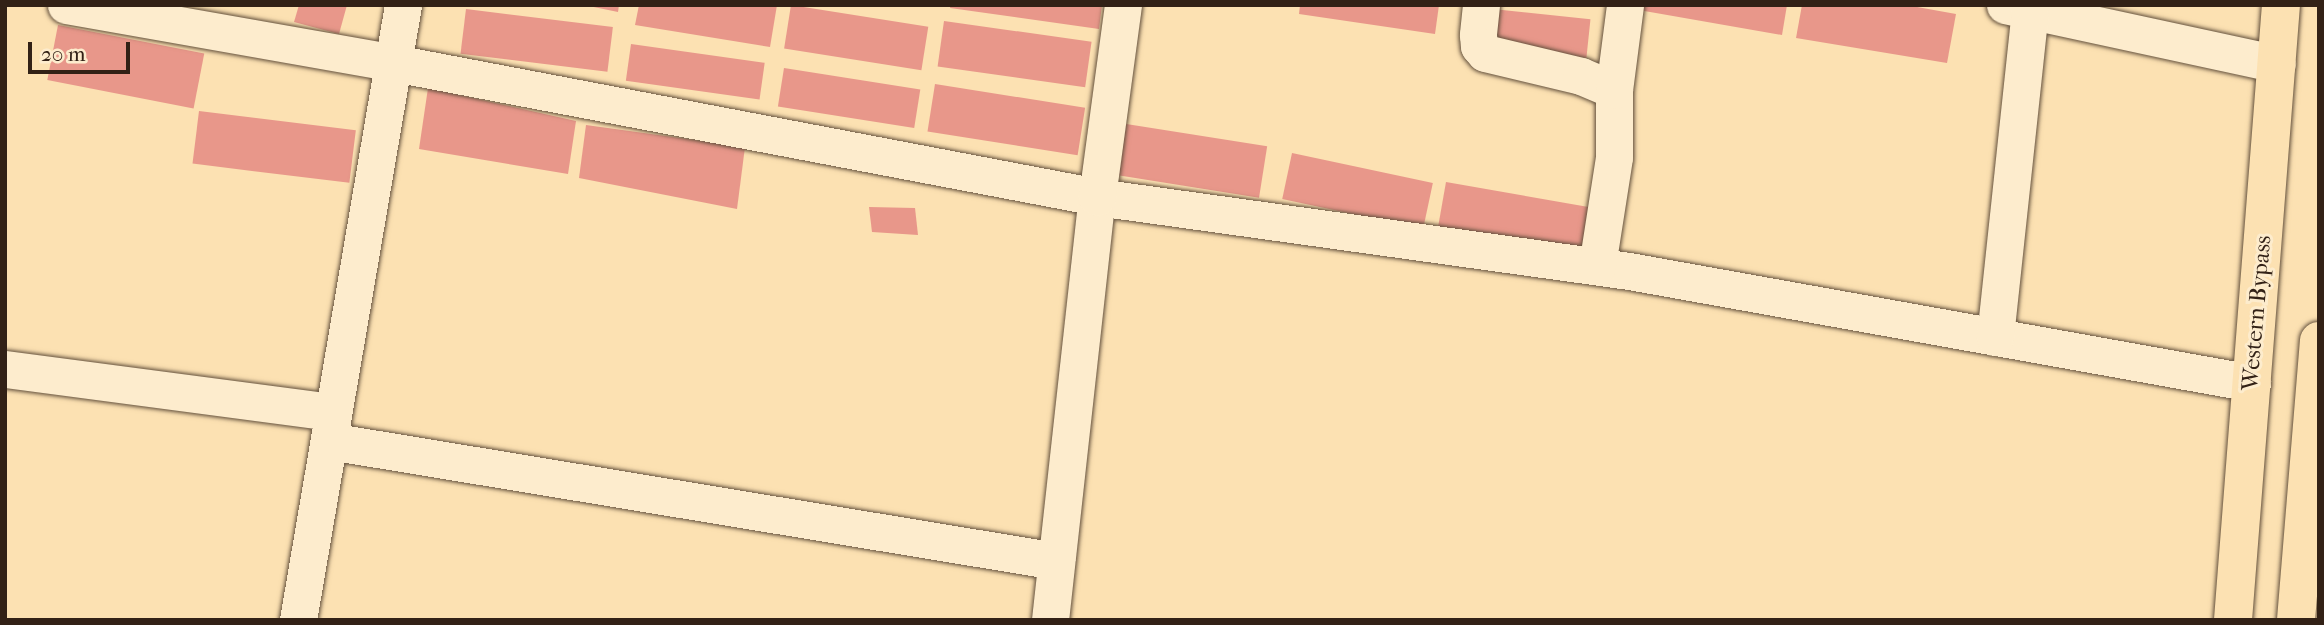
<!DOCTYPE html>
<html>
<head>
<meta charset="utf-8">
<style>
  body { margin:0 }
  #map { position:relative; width:2324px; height:625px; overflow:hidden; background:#fce1b2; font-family:"IM FELL French Canon",serif }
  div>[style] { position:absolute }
  .building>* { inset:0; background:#e8978a; transform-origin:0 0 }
  .roads { filter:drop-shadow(0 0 2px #64513d) drop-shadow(0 0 2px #64513d) }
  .minor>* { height:37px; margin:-18.5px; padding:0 18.5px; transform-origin:18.5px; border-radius:18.5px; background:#fdeccd }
  .major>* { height:38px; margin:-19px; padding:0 19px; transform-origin:19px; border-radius:19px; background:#fce1b2 }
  span { translate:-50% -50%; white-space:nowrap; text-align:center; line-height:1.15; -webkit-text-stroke:6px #fdeccd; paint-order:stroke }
  .street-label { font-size:23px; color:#322116 }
  .frame { position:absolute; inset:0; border:7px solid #322116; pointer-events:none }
  .scale { position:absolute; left:28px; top:42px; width:102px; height:32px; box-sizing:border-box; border:4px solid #322116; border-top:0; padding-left:9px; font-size:21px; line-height:24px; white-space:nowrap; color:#322116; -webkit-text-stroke:5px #fdeccd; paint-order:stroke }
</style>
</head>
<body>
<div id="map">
  <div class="building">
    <i style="clip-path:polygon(299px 5px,347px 5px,339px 34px,294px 22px)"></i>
    <i style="clip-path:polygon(584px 5px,619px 5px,618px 12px)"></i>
    <i style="clip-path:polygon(639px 5px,777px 5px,770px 47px,635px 25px)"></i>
    <i style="left:791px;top:5px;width:139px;height:44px;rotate:9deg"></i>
    <i style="clip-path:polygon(951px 5px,1102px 5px,1099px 29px,950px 8px)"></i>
    <i style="clip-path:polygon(1300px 5px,1439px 5px,1435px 34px,1299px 14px)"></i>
    <i style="clip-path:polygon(1634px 5px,1787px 5px,1782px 35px,1633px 9px)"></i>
    <i style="clip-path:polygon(1802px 5px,1906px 5px,1956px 14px,1947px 63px,1796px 38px)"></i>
    <i style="left:466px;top:9px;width:148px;height:45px;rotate:7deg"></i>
    <i style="left:1493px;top:9px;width:98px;height:39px;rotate:6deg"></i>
    <i style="left:944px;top:21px;width:149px;height:46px;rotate:8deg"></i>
    <i style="left:58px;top:25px;width:149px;height:56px;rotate:11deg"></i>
    <i style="left:631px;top:44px;width:135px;height:37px;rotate:8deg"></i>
    <i style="left:784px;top:68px;width:138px;height:39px;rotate:9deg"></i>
    <i style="left:935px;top:84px;width:152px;height:48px;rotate:9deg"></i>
    <i style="clip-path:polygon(428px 88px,576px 121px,568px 174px,419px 149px)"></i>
    <i style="left:199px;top:111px;width:158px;height:53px;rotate:7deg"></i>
    <i style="left:1120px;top:123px;width:149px;height:52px;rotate:9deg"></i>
    <i style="clip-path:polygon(586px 125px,745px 147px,737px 209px,579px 178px)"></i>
    <i style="left:1292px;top:153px;width:144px;height:47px;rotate:12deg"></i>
    <i style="left:1446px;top:182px;width:149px;height:48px;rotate:10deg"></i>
    <i style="clip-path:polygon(869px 207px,915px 208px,918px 235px,872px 232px)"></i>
  </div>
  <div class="roads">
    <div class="minor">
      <i style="left:66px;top:5px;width:333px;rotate:10deg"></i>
      <i style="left:394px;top:63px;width:716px;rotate:10.79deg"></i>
      <i style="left:1097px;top:197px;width:537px;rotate:7.92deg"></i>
      <i style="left:1629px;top:271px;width:633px;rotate:10.19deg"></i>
      <i style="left:1481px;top:5px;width:30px;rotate:96deg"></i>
      <i style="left:1478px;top:35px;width:11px;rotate:85deg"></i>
      <i style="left:1479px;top:46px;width:9px;rotate:49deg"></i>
      <i style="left:1485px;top:53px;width:99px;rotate:13.5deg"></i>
      <i style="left:1581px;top:76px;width:36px;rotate:23deg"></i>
      <i style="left:2005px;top:5px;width:278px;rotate:12.2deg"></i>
      <i style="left:1597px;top:266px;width:110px;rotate:-81.1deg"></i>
      <i style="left:1614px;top:157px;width:67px;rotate:-90deg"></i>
      <i style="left:1614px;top:90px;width:86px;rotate:-82.6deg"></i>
      <i style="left:1995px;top:337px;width:328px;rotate:-83.9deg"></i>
      <i style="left:5px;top:369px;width:331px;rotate:7.5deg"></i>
      <i style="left:329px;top:441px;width:737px;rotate:9.37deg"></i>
      <i style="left:298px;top:620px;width:624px;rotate:-80.31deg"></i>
      <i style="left:1050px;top:620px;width:426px;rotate:-83.7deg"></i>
      <i style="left:1097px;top:197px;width:194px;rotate:-82.3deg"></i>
    </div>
    <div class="major">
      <i style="left:2233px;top:620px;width:617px;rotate:-85.54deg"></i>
      <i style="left:2296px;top:620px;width:280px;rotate:-85.3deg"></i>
    </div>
  </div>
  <div class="street-label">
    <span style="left:2257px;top:313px;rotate:-85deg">Western Bypass</span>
  </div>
  <div class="frame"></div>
  <div class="scale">20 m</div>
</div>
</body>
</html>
